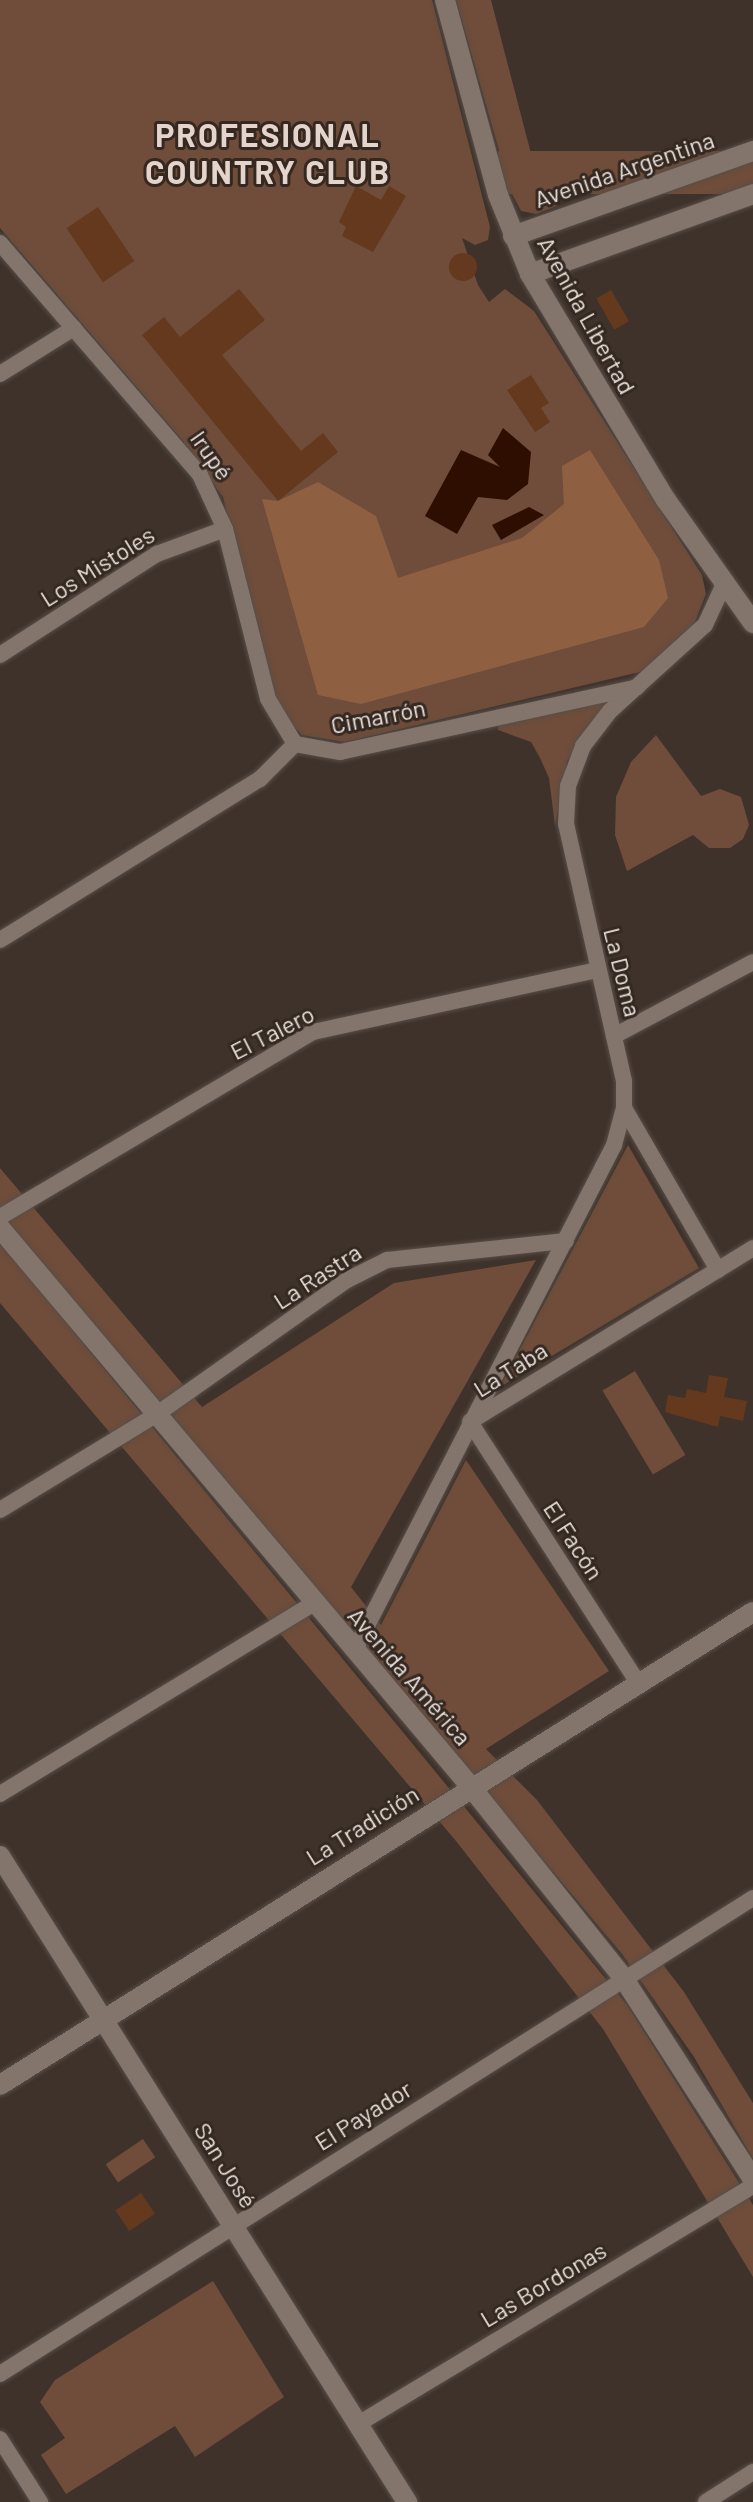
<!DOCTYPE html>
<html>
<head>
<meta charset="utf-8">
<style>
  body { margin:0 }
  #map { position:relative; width:753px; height:2502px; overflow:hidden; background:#3e322b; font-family:Barlow,sans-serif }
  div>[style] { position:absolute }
  .green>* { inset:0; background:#6f4d3a; transform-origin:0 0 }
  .forest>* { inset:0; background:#8f5f42 }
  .water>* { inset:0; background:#2d0e00 }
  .building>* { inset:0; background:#65391d; transform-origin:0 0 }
  .round { border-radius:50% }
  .roads { filter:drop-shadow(0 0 2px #584e47) drop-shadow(0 0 2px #584e47) }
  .minor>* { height:16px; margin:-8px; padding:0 8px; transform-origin:8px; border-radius:8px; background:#83746c }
  .tertiary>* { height:20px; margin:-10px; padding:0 10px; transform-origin:10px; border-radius:10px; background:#83746c }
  span { translate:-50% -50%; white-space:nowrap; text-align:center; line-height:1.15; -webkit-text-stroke:6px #342821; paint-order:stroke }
  .street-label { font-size:24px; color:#e9e1dc }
  .district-label { font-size:32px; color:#e5d4cb; font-weight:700; letter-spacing:2px }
</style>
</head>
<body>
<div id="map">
  <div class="green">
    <i style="clip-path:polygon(0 0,432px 0,490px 227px,488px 240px,475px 245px,462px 238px,478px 285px,489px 302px,505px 289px,534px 311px,702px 575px,706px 594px,690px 634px,644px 671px,345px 742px,302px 735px,284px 717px,271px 689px,223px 497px,182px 440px,0 228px)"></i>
    <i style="clip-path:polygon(456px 0,491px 0,534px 165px,550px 179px,557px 206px,536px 214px,521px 211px,511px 192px)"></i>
    <i style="left:753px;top:151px;width:43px;height:255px;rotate:90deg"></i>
    <i style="clip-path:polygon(609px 697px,611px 703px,567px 761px,555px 826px,549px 778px,540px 758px,531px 742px,498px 730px,499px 723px)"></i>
    <i style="clip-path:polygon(656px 735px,701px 796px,720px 789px,741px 797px,749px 825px,743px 839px,730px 848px,709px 848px,693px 835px,627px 871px,615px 835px,616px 797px,631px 762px)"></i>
    <i style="clip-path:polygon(628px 1145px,699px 1268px,500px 1387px)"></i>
    <i style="clip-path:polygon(0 1168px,202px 1407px,394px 1283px,536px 1260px,351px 1587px,381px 1625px,466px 1460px,609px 1671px,486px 1749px,537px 1800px,684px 1992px,753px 2103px,753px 2159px,694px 2057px,622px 1954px,0 1214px)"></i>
    <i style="clip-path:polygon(0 1242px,628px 2006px,753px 2205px,753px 2277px,603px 2029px,456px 1841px,0 1303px)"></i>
    <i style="left:635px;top:1371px;width:98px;height:38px;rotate:59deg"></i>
    <i style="left:143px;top:2139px;width:22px;height:45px;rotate:56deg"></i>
    <i style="clip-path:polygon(213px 2281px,284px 2397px,195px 2457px,175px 2426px,66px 2494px,41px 2455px,65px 2438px,40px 2402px,55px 2380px)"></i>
  </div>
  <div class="forest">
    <i style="clip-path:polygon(590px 450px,659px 560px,668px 598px,644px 627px,361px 704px,318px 695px,262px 499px,278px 501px,318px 482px,376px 516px,398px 578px,522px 538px,564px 504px,562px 466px)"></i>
  </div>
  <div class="water">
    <i style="clip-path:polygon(503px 428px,531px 452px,528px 484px,507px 500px,478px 497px,457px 534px,425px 516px,461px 450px,500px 467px,488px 455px)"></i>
    <i style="clip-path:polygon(529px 507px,544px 515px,501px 540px,492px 525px)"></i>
  </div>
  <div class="building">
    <i style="clip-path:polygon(356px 186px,381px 200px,389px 186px,406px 196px,373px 252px,342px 236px,346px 227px,339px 222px)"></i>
    <i style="left:98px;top:207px;width:65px;height:38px;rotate:56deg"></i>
    <i class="round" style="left:449px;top:253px;width:28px;height:28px"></i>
    <i style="clip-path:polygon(239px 289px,265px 320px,222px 355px,301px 451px,323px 433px,338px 452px,278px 501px,142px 335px,164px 317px,180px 337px)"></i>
    <i style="left:611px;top:290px;width:36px;height:17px;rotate:60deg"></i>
    <i style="clip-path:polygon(531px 375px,549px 403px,541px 408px,550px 422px,535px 432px,507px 390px)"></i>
    <i style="clip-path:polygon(709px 1375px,728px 1378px,724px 1397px,747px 1401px,743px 1421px,720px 1416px,718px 1427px,665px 1412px,668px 1395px,685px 1398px,687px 1389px,706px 1393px)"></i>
    <i style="left:141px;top:2193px;width:25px;height:31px;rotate:56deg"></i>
  </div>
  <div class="roads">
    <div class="minor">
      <i style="left:0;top:243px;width:306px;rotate:49.2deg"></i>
      <i style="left:200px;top:475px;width:60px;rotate:65.2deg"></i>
      <i style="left:225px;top:529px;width:175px;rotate:75.8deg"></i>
      <i style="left:268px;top:699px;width:52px;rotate:59deg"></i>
      <i style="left:0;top:374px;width:87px;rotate:-31.9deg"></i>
      <i style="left:0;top:655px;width:187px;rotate:-32.8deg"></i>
      <i style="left:157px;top:554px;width:72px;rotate:-20.2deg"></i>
      <i style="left:295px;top:744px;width:46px;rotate:10.1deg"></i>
      <i style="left:340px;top:752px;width:304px;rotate:-12.3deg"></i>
      <i style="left:0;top:940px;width:306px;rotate:-31.8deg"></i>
      <i style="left:260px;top:779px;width:49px;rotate:-45deg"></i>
      <i style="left:614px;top:1036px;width:157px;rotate:-28deg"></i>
      <i style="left:0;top:1217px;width:364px;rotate:-30.6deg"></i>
      <i style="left:313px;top:1032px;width:291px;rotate:-12.3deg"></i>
      <i style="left:718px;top:1270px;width:187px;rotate:-120.1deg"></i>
      <i style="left:624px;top:1108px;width:27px;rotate:-90deg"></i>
      <i style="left:624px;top:1081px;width:263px;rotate:-102.7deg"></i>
      <i style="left:566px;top:824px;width:38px;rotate:-87deg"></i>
      <i style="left:568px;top:786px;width:43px;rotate:-69.4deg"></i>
      <i style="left:583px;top:746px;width:44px;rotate:-52.4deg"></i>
      <i style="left:610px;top:711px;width:128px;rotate:-42.2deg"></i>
      <i style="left:705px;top:625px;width:45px;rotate:-65.1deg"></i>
      <i style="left:471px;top:1421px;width:331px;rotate:-31.5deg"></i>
      <i style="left:470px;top:1422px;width:310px;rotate:57.2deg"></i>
      <i style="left:0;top:1510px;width:184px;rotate:-31.4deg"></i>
      <i style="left:157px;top:1414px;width:232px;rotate:-35.2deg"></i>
      <i style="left:347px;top:1280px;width:45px;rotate:-26.6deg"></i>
      <i style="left:387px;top:1260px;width:180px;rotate:-6.1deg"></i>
      <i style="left:354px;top:1651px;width:569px;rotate:-62.8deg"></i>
      <i style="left:614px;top:1145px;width:38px;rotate:-75deg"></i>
      <i style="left:0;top:1794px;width:368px;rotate:-31.3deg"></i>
      <i style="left:0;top:2374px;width:891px;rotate:-32.3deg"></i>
      <i style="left:358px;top:2424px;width:461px;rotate:-31.1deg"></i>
      <i style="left:0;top:2439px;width:75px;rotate:57.6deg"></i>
      <i style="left:706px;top:2502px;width:56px;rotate:-32.6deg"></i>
    </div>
    <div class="tertiary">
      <i style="left:445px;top:0;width:202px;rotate:74.8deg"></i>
      <i style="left:498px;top:195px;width:85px;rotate:67.9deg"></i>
      <i style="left:530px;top:274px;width:264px;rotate:59deg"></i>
      <i style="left:666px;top:500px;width:151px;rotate:54.7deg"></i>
      <i style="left:513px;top:236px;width:255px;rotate:-19.5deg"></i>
      <i style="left:530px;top:274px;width:237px;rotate:-19.7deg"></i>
      <i style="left:0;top:1228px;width:731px;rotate:49.88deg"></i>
      <i style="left:471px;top:1787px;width:246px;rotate:51.4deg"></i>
      <i style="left:624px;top:1979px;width:238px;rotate:57.2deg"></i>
      <i style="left:0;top:1856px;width:764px;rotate:57.79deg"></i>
      <i style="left:0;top:2085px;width:889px;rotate:-32.14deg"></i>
    </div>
  </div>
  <div class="street-label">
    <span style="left:624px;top:169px;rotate:-19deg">Avenida Argentina</span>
    <span style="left:587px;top:315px;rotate:61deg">Avenida Libertad</span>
    <span style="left:212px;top:455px;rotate:55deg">Irupé</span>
    <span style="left:97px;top:566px;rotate:-32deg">Los Mistoles</span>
    <span style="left:378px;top:716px;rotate:-11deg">Cimarrón</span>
    <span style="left:623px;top:972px;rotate:76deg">La Doma</span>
    <span style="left:272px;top:1032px;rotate:-27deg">El Talero</span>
    <span style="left:317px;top:1276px;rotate:-33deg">La Rastra</span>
    <span style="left:510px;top:1369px;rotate:-32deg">La Taba</span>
    <span style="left:574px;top:1540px;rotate:57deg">El Facón</span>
    <span style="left:410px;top:1676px;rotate:49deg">Avenida América</span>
    <span style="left:362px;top:1825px;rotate:-32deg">La Tradición</span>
    <span style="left:363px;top:2115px;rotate:-32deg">El Payador</span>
    <span style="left:226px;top:2165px;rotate:58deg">San José</span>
    <span style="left:543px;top:2284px;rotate:-31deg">Las Bordonas</span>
  </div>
  <div class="district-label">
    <span style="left:268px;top:153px">PROFESIONAL<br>COUNTRY CLUB</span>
  </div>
</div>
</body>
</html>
